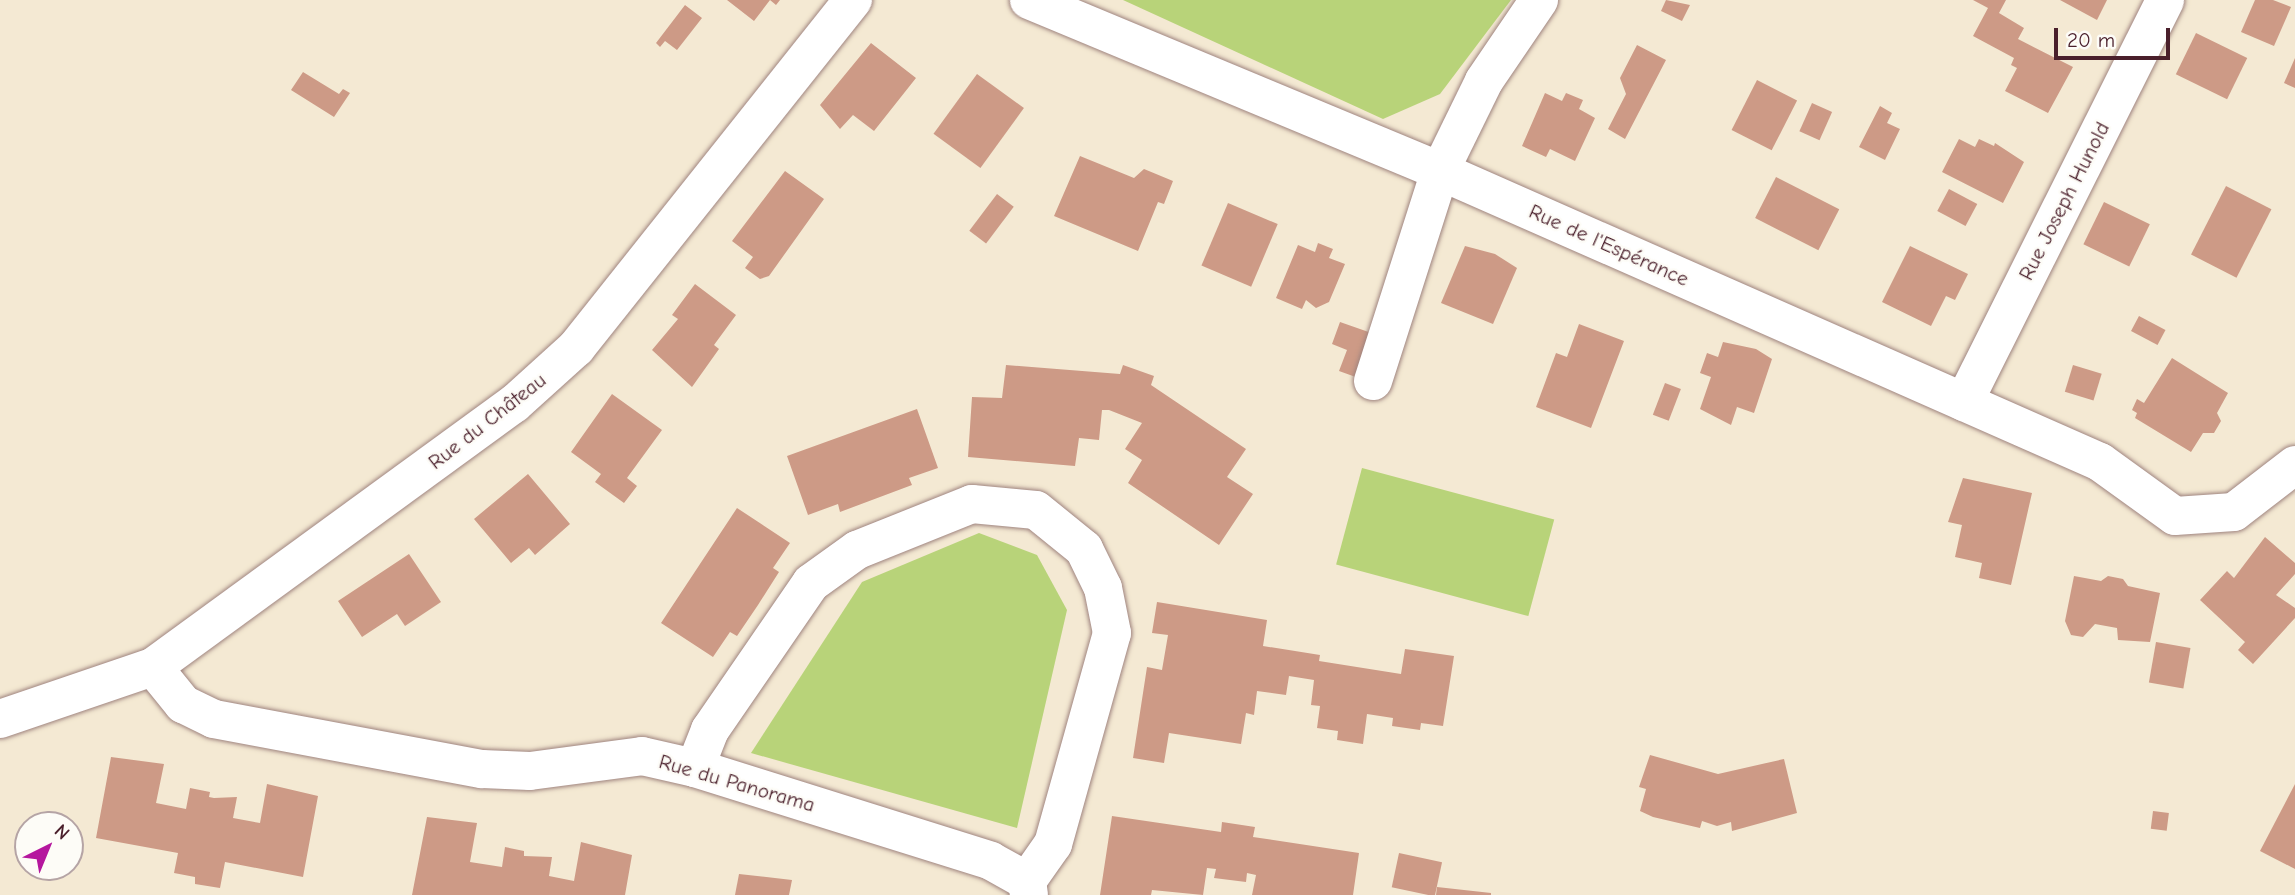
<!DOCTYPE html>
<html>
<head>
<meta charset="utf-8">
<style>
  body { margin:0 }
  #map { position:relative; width:2295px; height:895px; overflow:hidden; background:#f4e9d3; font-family:"Comic Neue",sans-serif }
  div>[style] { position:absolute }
  .green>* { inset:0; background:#b8d379; transform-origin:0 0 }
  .building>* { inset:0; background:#cd9a86; transform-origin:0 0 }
  .roads { filter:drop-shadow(0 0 2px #9f847f) drop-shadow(0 0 2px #9f847f) }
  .minor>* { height:38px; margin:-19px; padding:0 19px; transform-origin:19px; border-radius:19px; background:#fff }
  span { translate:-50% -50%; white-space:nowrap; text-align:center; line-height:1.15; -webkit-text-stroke:5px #fdfcf7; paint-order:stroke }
  .street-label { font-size:21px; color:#4a1f2b }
  .north { position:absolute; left:14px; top:811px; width:70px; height:70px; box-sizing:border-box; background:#fdfcf7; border:2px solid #b5a4a5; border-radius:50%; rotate:43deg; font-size:19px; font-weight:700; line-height:28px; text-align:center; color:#4a1f2b }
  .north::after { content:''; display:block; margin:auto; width:24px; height:32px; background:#b5179e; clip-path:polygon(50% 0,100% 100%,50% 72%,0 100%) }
  .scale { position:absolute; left:2054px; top:28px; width:116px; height:32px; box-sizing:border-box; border:4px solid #4a1f2b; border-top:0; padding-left:9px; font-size:21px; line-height:24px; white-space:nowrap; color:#4a1f2b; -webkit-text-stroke:5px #fdfcf7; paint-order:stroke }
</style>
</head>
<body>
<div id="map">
  <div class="green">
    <i style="clip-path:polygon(1123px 0,1511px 0,1440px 94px,1383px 119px)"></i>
    <i style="left:1362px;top:468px;width:199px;height:100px;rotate:15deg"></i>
    <i style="clip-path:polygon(979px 533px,1037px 555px,1067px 610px,1017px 828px,751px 753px,862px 582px)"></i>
  </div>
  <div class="building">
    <i style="clip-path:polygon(727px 0,780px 0,776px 5px,770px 0,754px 21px)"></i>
    <i style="clip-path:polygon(1666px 0,1690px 5px,1682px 21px,1661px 11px)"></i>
    <i style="clip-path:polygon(1973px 0,2006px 0,1999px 13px,2024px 28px,2018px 39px,2073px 67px,2048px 113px,2005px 91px,2017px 68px,2011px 65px,2014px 58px,1973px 36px,1988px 8px)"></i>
    <i style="clip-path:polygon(2060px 0,2107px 0,2097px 20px)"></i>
    <i style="clip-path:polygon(2255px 0,2273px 0,2291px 7px,2274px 46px,2241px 32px)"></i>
    <i style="clip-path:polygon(685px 5px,702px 18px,677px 50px,665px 41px,660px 47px,656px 43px)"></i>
    <i style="left:2196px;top:33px;width:57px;height:46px;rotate:26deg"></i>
    <i style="clip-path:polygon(871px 43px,916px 78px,874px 131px,853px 115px,840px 129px,820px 105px)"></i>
    <i style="clip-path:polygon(1637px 45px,1666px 60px,1625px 139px,1608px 129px,1626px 94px,1620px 78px)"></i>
    <i style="clip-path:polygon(2295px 58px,2295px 88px,2284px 83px)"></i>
    <i style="clip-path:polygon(303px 72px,339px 94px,343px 89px,350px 93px,334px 117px,291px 90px)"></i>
    <i style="left:977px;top:74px;width:58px;height:74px;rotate:36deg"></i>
    <i style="left:1757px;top:80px;width:45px;height:56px;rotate:27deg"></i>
    <i style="clip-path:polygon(1545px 93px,1562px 101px,1566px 93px,1583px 100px,1579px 109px,1595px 118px,1575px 161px,1550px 149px,1546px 157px,1522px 146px)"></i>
    <i style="left:1812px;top:103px;width:22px;height:31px;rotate:24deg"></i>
    <i style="clip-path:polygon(1880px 106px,1892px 113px,1887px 123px,1900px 129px,1885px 160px,1859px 147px)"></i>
    <i style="clip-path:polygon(1959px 139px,1975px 147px,1979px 139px,1994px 146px,1995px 143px,2024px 162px,2003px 203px,1942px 172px)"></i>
    <i style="clip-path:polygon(1080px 156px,1134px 178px,1144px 169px,1173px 181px,1164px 204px,1158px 202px,1138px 251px,1054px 216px)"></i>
    <i style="clip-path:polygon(785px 171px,824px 199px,769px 276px,760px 279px,745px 268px,753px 257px,732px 241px)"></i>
    <i style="left:1776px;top:177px;width:71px;height:46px;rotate:27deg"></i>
    <i style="left:2226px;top:186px;width:51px;height:77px;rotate:27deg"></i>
    <i style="left:1949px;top:189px;width:32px;height:25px;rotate:28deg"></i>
    <i style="left:997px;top:194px;width:21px;height:46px;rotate:37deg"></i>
    <i style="left:2104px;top:202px;width:51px;height:47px;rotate:26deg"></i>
    <i style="left:1228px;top:203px;width:54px;height:68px;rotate:23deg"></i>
    <i style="clip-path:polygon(1318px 243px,1333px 249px,1329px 258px,1345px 264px,1329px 302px,1316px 308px,1306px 300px,1302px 309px,1276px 298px,1298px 245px,1315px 252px)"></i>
    <i style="clip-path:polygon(1465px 246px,1495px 254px,1517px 268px,1493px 324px,1441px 303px)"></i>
    <i style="clip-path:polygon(1910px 246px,1968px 274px,1955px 300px,1946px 296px,1931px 326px,1882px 302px)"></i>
    <i style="clip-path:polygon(695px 284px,736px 315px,714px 345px,719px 349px,692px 387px,652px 350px,678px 319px,672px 315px)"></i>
    <i style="left:2139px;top:316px;width:30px;height:17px;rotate:28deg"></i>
    <i style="clip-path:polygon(1340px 322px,1380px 336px,1364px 380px,1339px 371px,1347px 350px,1332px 344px)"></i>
    <i style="clip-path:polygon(1579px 324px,1624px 341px,1591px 428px,1536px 407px,1556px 353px,1567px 357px)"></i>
    <i style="clip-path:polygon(1723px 342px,1756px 349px,1772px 359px,1754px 413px,1737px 407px,1731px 425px,1700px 409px,1711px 377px,1700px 373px,1707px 353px,1718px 357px)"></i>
    <i style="clip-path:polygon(2172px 358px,2228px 393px,2217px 413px,2221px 421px,2214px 433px,2203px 433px,2191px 452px,2135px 418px,2137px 413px,2132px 410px,2137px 399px,2144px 403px)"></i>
    <i style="clip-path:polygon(1006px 365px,1120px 374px,1123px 365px,1154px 376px,1151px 385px,1246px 449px,1227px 477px,1253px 494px,1219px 545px,1128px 483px,1142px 460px,1125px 449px,1142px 423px,1109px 410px,1102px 410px,1099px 440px,1079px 438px,1075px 466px,968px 457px,972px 397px,1002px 398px)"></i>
    <i style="left:2073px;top:365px;width:30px;height:28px;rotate:17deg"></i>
    <i style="left:1665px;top:383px;width:17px;height:34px;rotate:21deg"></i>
    <i style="clip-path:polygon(612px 394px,662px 430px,627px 478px,637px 486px,624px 503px,595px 482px,601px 474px,571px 452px)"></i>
    <i style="clip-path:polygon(917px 409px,938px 468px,909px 478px,912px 485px,840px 512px,838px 504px,808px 515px,787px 456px)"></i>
    <i style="clip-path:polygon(528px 474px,570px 524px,535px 555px,529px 548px,511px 563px,474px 519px)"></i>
    <i style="clip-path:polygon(1963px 478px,2032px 493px,2011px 585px,1979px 578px,1982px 563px,1955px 557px,1962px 525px,1948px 522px)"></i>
    <i style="clip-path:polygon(737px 508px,790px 543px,773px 568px,779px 572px,758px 605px,737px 636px,730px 632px,713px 657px,661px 623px)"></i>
    <i style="clip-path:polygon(2265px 537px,2295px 563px,2295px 574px,2276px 595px,2295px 608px,2295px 618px,2253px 664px,2238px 650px,2245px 642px,2200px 600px,2227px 571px,2234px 578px)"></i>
    <i style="clip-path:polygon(409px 554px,441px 602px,405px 626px,397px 614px,362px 637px,338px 601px)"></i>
    <i style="clip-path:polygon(2074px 576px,2101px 581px,2108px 576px,2123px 579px,2128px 586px,2160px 593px,2150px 642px,2118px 640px,2117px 628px,2095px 624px,2083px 637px,2071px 635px,2065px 621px)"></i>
    <i style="clip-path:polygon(1157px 602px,1267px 620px,1263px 646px,1320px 655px,1319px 661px,1401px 674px,1405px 649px,1454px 656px,1443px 726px,1421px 723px,1420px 730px,1392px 726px,1393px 718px,1367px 714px,1363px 744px,1337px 740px,1338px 731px,1317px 728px,1320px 706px,1311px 705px,1314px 680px,1289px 676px,1286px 695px,1257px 691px,1254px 715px,1246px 713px,1241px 744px,1169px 733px,1164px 763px,1133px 758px,1147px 667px,1162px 670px,1168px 635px,1152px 633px)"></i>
    <i style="left:2156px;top:642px;width:35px;height:41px;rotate:10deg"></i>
    <i style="clip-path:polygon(1650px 755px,1718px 774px,1784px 759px,1797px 813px,1732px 831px,1731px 822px,1717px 826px,1702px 821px,1700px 828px,1653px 817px,1640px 811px,1646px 789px,1639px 787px)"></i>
    <i style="clip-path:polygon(111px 757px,164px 764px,156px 803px,186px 809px,190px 788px,210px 792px,209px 797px,214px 798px,237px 797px,233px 818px,260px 823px,267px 784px,318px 796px,303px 877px,225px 862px,220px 888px,195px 884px,195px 877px,174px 873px,178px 853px,96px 838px)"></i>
    <i style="clip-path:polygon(2295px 784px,2295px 869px,2260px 851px)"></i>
    <i style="left:2153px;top:811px;width:16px;height:18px;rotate:7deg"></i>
    <i style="clip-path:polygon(1112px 816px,1221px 832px,1222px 822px,1255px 827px,1253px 837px,1359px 853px,1353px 895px,1252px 895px,1256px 875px,1247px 873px,1246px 882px,1214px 878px,1216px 869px,1207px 868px,1203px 895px,1152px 890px,1151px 895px,1100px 895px)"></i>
    <i style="clip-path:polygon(427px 817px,477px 823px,470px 862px,502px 867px,505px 847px,524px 851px,524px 856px,552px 857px,549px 876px,574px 881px,581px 842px,632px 855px,625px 895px,412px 895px)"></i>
    <i style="left:1399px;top:853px;width:44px;height:35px;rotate:12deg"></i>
    <i style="clip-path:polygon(739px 874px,792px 880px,789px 895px,735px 895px)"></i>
    <i style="clip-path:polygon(1437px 887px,1491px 893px,1491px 895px,1436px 895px)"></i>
  </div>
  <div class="roads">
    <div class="minor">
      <i style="left:1029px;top:0;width:445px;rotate:22.6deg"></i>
      <i style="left:1440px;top:171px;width:721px;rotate:23.79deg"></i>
      <i style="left:2100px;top:462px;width:92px;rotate:35.8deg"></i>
      <i style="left:2175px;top:516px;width:59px;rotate:-3.9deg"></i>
      <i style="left:2234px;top:512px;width:77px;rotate:-37.6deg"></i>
      <i style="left:1373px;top:381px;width:220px;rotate:-72.3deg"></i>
      <i style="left:1440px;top:171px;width:100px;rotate:-63.9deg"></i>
      <i style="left:1484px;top:81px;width:98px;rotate:-55.8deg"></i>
      <i style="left:1964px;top:402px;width:449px;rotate:-63.4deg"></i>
      <i style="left:153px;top:667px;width:48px;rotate:51deg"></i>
      <i style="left:183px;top:704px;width:34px;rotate:26deg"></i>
      <i style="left:214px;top:719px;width:273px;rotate:10.6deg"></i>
      <i style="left:482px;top:769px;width:48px;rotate:2.4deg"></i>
      <i style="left:530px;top:771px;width:113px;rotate:-7.6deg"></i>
      <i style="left:642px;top:756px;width:54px;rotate:12.8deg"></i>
      <i style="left:695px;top:768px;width:310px;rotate:17.4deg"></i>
      <i style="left:991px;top:861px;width:41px;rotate:29.1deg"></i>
      <i style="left:1027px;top:881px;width:14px;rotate:82deg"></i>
      <i style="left:0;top:719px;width:162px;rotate:-18.8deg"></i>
      <i style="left:153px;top:667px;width:447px;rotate:-36.1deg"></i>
      <i style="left:514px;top:404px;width:84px;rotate:-42.1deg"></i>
      <i style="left:576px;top:348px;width:445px;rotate:-51.5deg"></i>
      <i style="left:695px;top:768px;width:41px;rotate:-68.5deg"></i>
      <i style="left:710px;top:730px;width:178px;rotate:-55.5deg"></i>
      <i style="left:811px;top:583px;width:57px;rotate:-35.7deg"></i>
      <i style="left:857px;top:550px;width:124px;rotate:-21.8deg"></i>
      <i style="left:972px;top:504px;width:64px;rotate:5.4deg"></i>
      <i style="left:1036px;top:510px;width:62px;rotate:39.1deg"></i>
      <i style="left:1084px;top:549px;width:43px;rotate:64deg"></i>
      <i style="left:1103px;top:588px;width:46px;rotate:78.7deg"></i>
      <i style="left:1112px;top:633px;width:219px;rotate:105.6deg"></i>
      <i style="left:1053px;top:844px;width:45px;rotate:125.1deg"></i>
    </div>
  </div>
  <div class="street-label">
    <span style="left:2064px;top:201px;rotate:-63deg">Rue Joseph Hunold</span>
    <span style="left:1609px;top:245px;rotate:24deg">Rue de l'Espérance</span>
    <span style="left:487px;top:421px;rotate:-38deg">Rue du Château</span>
    <span style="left:737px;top:783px;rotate:16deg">Rue du Panorama</span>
  </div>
  <div class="north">N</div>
  <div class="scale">20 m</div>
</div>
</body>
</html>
